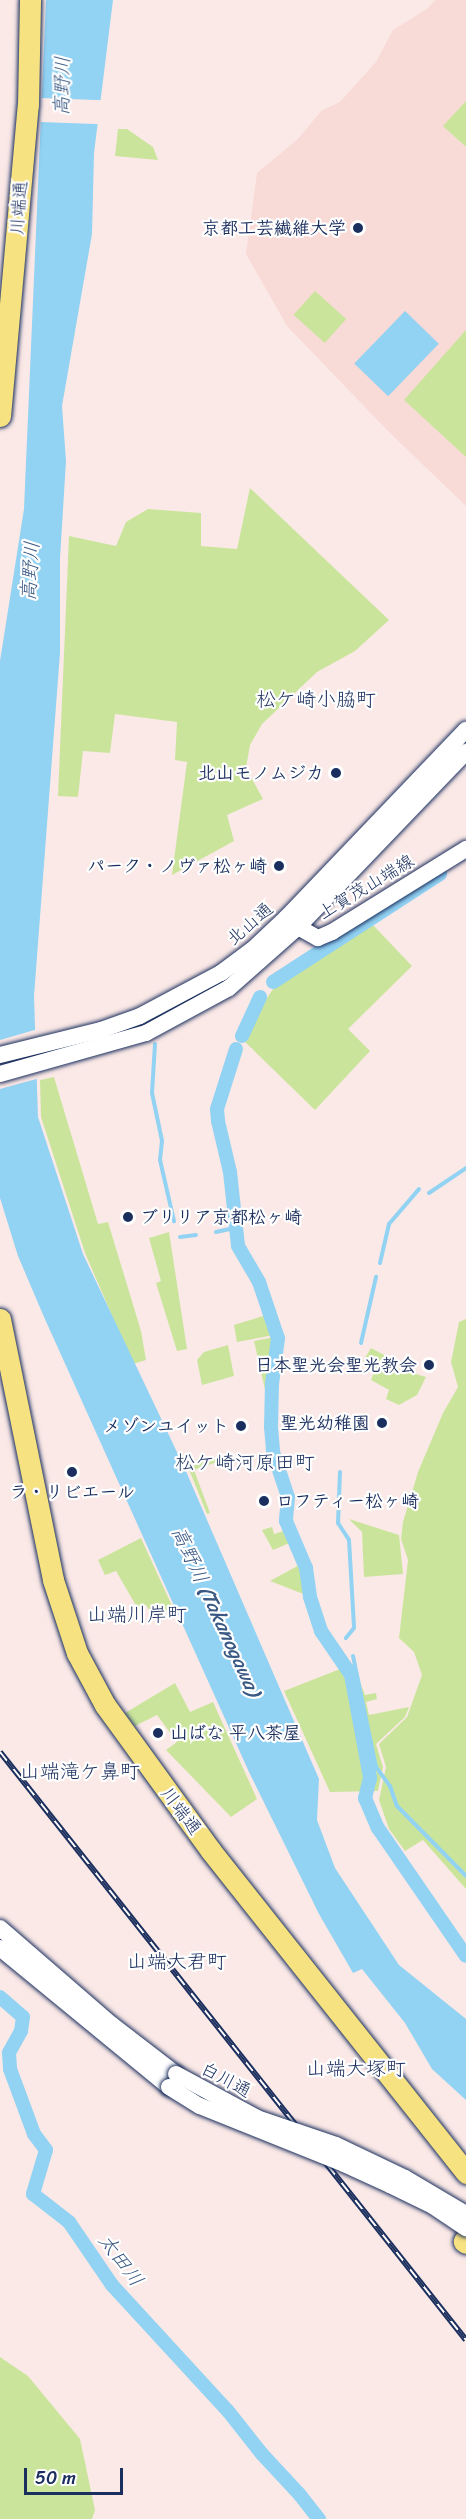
<!DOCTYPE html>
<html>
<head>
<meta charset="utf-8">
<style>
  body { margin:0 }
  #map { position:relative; width:466px; height:2519px; overflow:hidden; background:#fbe9e7; font-family:Sriracha,"Klee One",sans-serif }
  div>[style] { position:absolute }
  .built>* { inset:0; background:#f8dad6 }
  .green>* { inset:0; background:#cae59b; transform-origin:0 0 }
  .water>* { inset:0; background:#92d2f3; transform-origin:0 0 }
  .pier>* { inset:0; background:#fbe9e7; transform-origin:0 0 }
  .stream>* { height:4px; margin:-2px; padding:0 2px; transform-origin:2px; border-radius:2px; background:#92d2f3 }
  .canal>* { height:14px; margin:-7px; padding:0 7px; transform-origin:7px; border-radius:7px; background:#92d2f3 }
  .roads { filter:drop-shadow(0 0 2px #1b2f5e) drop-shadow(0 0 2px #1b2f5e) }
  .secondary>* { height:16px; margin:-8px; padding:0 8px; transform-origin:8px; border-radius:8px; background:#fff }
  .highway>* { height:21px; margin:-10.5px; padding:0 10.5px; transform-origin:10.5px; border-radius:10.5px; background:#f6e281 }
  .rail>* { height:6px; margin-top:-3px; transform-origin:0; background:repeating-linear-gradient(90deg,#fff 0 11px,#1b2f5e 0 22px); box-sizing:border-box; border-block:2px solid #1b2f5e }
  .bridges { filter:drop-shadow(0 0 2px #1b2f5e) drop-shadow(0 0 2px #1b2f5e) }
  .secondary-bridge>* { height:16px; margin:-8px; padding:0 8px; transform-origin:8px; border-radius:8px; background:#fff }
  .dots>* { width:16px; height:16px; translate:-50% -50%; box-sizing:border-box; border:3px solid #fff; border-radius:50% }
  span { translate:-50% -50%; white-space:nowrap; text-align:center; line-height:1.15; -webkit-text-stroke:4.5px #fff; paint-order:stroke }
  .street-label { font-size:18px; color:#1b2f5e }
  .poi-label { font-size:18px; color:#1b2f5e; font-weight:700 }
  .right { translate:-100% -50%; text-align:right }
  .left { translate:0 -50%; text-align:left }
  .water-label { font-size:20px; color:#395883; font-style:italic }
  .neighbourhood-label { font-size:20px; color:#1b2f5e }
  .scale { position:absolute; left:24px; top:2468px; width:99px; height:27px; box-sizing:border-box; border:3px solid #1b2f5e; border-top:0; padding-left:8px; font-size:18px; line-height:21px; white-space:nowrap; color:#1b2f5e; -webkit-text-stroke:4px #fff; paint-order:stroke }
</style>
</head>
<body>
<div id="map">
  <div class="built">
    <i style="clip-path:polygon(435px 0,466px 0,466px 506px,388px 431px,287px 326px,246px 254px,257px 173px,298px 139px,321px 111px,340px 102px,376px 62px,393px 30px,427px 9px)"></i>
  </div>
  <div class="green">
    <i style="clip-path:polygon(466px 101px,466px 146px,465px 146px,443px 126px)"></i>
    <i style="clip-path:polygon(118px 129px,127px 129px,153px 147px,158px 160px,115px 156px)"></i>
    <i style="left:315px;top:291px;width:42px;height:32px;rotate:42deg"></i>
    <i style="clip-path:polygon(466px 330px,466px 457px,404px 400px)"></i>
    <i style="clip-path:polygon(250px 488px,389px 620px,355px 651px,317px 672px,262px 724px,250px 745px,246px 768px,263px 799px,227px 815px,234px 841px,172px 875px,187px 762px,175px 760px,177px 722px,115px 714px,110px 753px,83px 751px,78px 797px,58px 796px,69px 536px,116px 546px,126px 522px,148px 509px,201px 513px,201px 546px,237px 549px)"></i>
    <i style="clip-path:polygon(373px 925px,412px 966px,348px 1029px,370px 1051px,315px 1110px,241px 1038px,275px 986px)"></i>
    <i style="clip-path:polygon(54px 1077px,98px 1224px,108px 1222px,141px 1331px,146px 1360px,133px 1364px,85px 1253px,41px 1117px,40px 1080px)"></i>
    <i style="clip-path:polygon(169px 1232px,187px 1349px,177px 1351px,156px 1283px,161px 1281px,149px 1238px)"></i>
    <i style="clip-path:polygon(266px 1315px,274px 1335px,237px 1342px,234px 1325px)"></i>
    <i style="clip-path:polygon(466px 1319px,466px 1889px,423px 1840px,405px 1851px,389px 1829px,379px 1800px,386px 1767px,379px 1744px,407px 1717px,422px 1675px,414px 1652px,399px 1638px,408px 1560px,401px 1539px,403px 1522px,418px 1472px,443px 1413px,458px 1387px,451px 1362px,459px 1322px)"></i>
    <i style="clip-path:polygon(275px 1337px,269px 1407px,254px 1341px)"></i>
    <i style="clip-path:polygon(228px 1345px,234px 1376px,202px 1385px,197px 1360px,204px 1352px)"></i>
    <i style="clip-path:polygon(371px 1348px,390px 1358px,389px 1366px,426px 1377px,417px 1395px,399px 1405px,386px 1399px,389px 1390px,371px 1380px,376px 1367px,363px 1361px)"></i>
    <i style="clip-path:polygon(216px 1458px,217px 1462px,194px 1470px,210px 1513px,207px 1514px,188px 1467px)"></i>
    <i style="clip-path:polygon(349px 1519px,399px 1535px,403px 1574px,364px 1577px,362px 1532px)"></i>
    <i style="clip-path:polygon(272px 1527px,274px 1534px,287px 1530px,292px 1542px,273px 1550px,262px 1530px)"></i>
    <i style="clip-path:polygon(141px 1538px,173px 1608px,154px 1618px,146px 1605px,138px 1609px,116px 1571px,105px 1575px,98px 1560px)"></i>
    <i style="clip-path:polygon(301px 1564px,306px 1595px,270px 1581px)"></i>
    <i style="clip-path:polygon(353px 1664px,365px 1695px,376px 1693px,377px 1699px,366px 1702px,369px 1715px,409px 1707px,405px 1717px,376px 1744px,383px 1767px,378px 1791px,330px 1792px,284px 1691px)"></i>
    <i style="clip-path:polygon(175px 1683px,190px 1712px,213px 1702px,257px 1799px,231px 1817px,166px 1750px,177px 1742px,157px 1715px,135px 1726px,125px 1713px)"></i>
    <i style="clip-path:polygon(0 2357px,28px 2376px,80px 2439px,95px 2510px,92px 2519px,0 2519px)"></i>
  </div>
  <div class="water">
    <i style="clip-path:polygon(46px 0,113px 0,94px 153px,92px 234px,62px 406px,66px 461px,60px 558px,60px 653px,34px 996px,38px 1117px,83px 1254px,185px 1469px,319px 1779px,317px 1820px,335px 1868px,399px 1965px,466px 2019px,466px 2100px,432px 2069px,405px 2023px,362px 1969px,353px 1973px,319px 1914px,249px 1772px,44px 1317px,18px 1256px,0 1198px,0 661px,24px 509px)"></i>
    <i style="left:405px;top:311px;width:47px;height:73px;rotate:44deg"></i>
  </div>
  <div class="pier">
    <i style="left:41px;top:98px;width:62px;height:24px;rotate:2deg"></i>
    <i style="clip-path:polygon(38px 1029px,40px 1078px,0 1089px,0 1040px)"></i>
  </div>
  <div class="stream">
    <i style="left:155px;top:1044px;width:49px;rotate:93.5deg"></i>
    <i style="left:152px;top:1093px;width:49px;rotate:78.2deg"></i>
    <i style="left:162px;top:1141px;width:19px;rotate:96deg"></i>
    <i style="left:160px;top:1160px;width:63px;rotate:77.1deg"></i>
    <i style="left:429px;top:1193px;width:45px;rotate:-34deg"></i>
    <i style="left:216px;top:1232px;width:19px;rotate:-12deg"></i>
    <i style="left:180px;top:1237px;width:16px;rotate:-7deg"></i>
    <i style="left:380px;top:1263px;width:40px;rotate:-77deg"></i>
    <i style="left:389px;top:1224px;width:46px;rotate:-49.4deg"></i>
    <i style="left:361px;top:1343px;width:68px;rotate:-77.2deg"></i>
    <i style="left:340px;top:1472px;width:51px;rotate:92.2deg"></i>
    <i style="left:338px;top:1523px;width:20px;rotate:57deg"></i>
    <i style="left:349px;top:1540px;width:88px;rotate:86.7deg"></i>
    <i style="left:354px;top:1628px;width:13px;rotate:129deg"></i>
    <i style="left:353px;top:1656px;width:113px;rotate:78.3deg"></i>
    <i style="left:376px;top:1767px;width:24px;rotate:54deg"></i>
    <i style="left:390px;top:1786px;width:21px;rotate:71deg"></i>
    <i style="left:397px;top:1806px;width:98px;rotate:45.4deg"></i>
  </div>
  <div class="canal">
    <i style="left:273px;top:982px;width:199px;rotate:-32.9deg"></i>
    <i style="left:242px;top:1036px;width:43px;rotate:-65.2deg"></i>
    <i style="left:236px;top:1049px;width:63px;rotate:107.6deg"></i>
    <i style="left:217px;top:1109px;width:12px;rotate:85deg"></i>
    <i style="left:218px;top:1121px;width:52px;rotate:76.8deg"></i>
    <i style="left:230px;top:1172px;width:74px;rotate:83.8deg"></i>
    <i style="left:238px;top:1246px;width:42px;rotate:59.7deg"></i>
    <i style="left:259px;top:1282px;width:59px;rotate:71.3deg"></i>
    <i style="left:278px;top:1338px;width:46px;rotate:97.4deg"></i>
    <i style="left:272px;top:1384px;width:43px;rotate:91.3deg"></i>
    <i style="left:271px;top:1427px;width:25px;rotate:85deg"></i>
    <i style="left:273px;top:1452px;width:47px;rotate:71.6deg"></i>
    <i style="left:288px;top:1497px;width:24px;rotate:95deg"></i>
    <i style="left:286px;top:1521px;width:51px;rotate:66.9deg"></i>
    <i style="left:306px;top:1568px;width:29px;rotate:82deg"></i>
    <i style="left:310px;top:1597px;width:36px;rotate:72deg"></i>
    <i style="left:321px;top:1631px;width:53px;rotate:55.7deg"></i>
    <i style="left:351px;top:1675px;width:105px;rotate:79.5deg"></i>
    <i style="left:370px;top:1778px;width:21px;rotate:104deg"></i>
    <i style="left:365px;top:1798px;width:33px;rotate:67deg"></i>
    <i style="left:378px;top:1828px;width:155px;rotate:55.5deg"></i>
    <i style="left:0;top:1997px;width:30px;rotate:41deg"></i>
    <i style="left:23px;top:2017px;width:14px;rotate:98deg"></i>
    <i style="left:21px;top:2031px;width:25px;rotate:119deg"></i>
    <i style="left:9px;top:2053px;width:16px;rotate:86deg"></i>
    <i style="left:10px;top:2069px;width:69px;rotate:69.7deg"></i>
    <i style="left:34px;top:2134px;width:20px;rotate:53deg"></i>
    <i style="left:46px;top:2150px;width:46px;rotate:106.5deg"></i>
    <i style="left:33px;top:2194px;width:46px;rotate:37.9deg"></i>
    <i style="left:69px;top:2222px;width:76px;rotate:55.7deg"></i>
    <i style="left:112px;top:2285px;width:171px;rotate:47.4deg"></i>
    <i style="left:228px;top:2411px;width:55px;rotate:51.7deg"></i>
    <i style="left:262px;top:2454px;width:56px;rotate:47.2deg"></i>
    <i style="left:300px;top:2495px;width:31px;rotate:52deg"></i>
  </div>
  <div class="roads">
    <div class="secondary">
      <i style="left:290px;top:920px;width:11px;rotate:41deg"></i>
      <i style="left:298px;top:927px;width:23px;rotate:29deg"></i>
      <i style="left:318px;top:938px;width:15px;rotate:-23deg"></i>
      <i style="left:332px;top:932px;width:158px;rotate:-31.8deg"></i>
      <i style="left:0;top:1055px;width:104px;rotate:-13.9deg"></i>
      <i style="left:101px;top:1030px;width:41px;rotate:-19.7deg"></i>
      <i style="left:140px;top:1016px;width:92px;rotate:-28deg"></i>
      <i style="left:221px;top:973px;width:39px;rotate:-37deg"></i>
      <i style="left:252px;top:950px;width:48px;rotate:-43.3deg"></i>
      <i style="left:287px;top:917px;width:259px;rotate:-46.3deg"></i>
      <i style="left:0;top:1074px;width:152px;rotate:-15.7deg"></i>
      <i style="left:146px;top:1033px;width:94px;rotate:-28.5deg"></i>
      <i style="left:229px;top:988px;width:92px;rotate:-41.5deg"></i>
      <i style="left:298px;top:927px;width:243px;rotate:-46.2deg"></i>
      <i style="left:0;top:1928px;width:147px;rotate:40.9deg"></i>
      <i style="left:111px;top:2024px;width:82px;rotate:37.6deg"></i>
      <i style="left:0;top:1948px;width:219px;rotate:39.4deg"></i>
    </div>
    <div class="highway">
      <i style="left:0;top:416px;width:312px;rotate:-84.9deg"></i>
      <i style="left:28px;top:105px;width:105px;rotate:-88.9deg"></i>
      <i style="left:0;top:1319px;width:266px;rotate:78.5deg"></i>
      <i style="left:53px;top:1580px;width:77px;rotate:71.8deg"></i>
      <i style="left:77px;top:1653px;width:59px;rotate:61.7deg"></i>
      <i style="left:105px;top:1705px;width:180px;rotate:54deg"></i>
      <i style="left:211px;top:1851px;width:411px;rotate:51.6deg"></i>
      <i style="left:466px;top:2238px;width:4px;rotate:124deg"></i>
      <i style="left:464px;top:2241px;width:3px;rotate:45deg"></i>
    </div>
  </div>
  <div class="rail">
    <i style="left:0;top:1752px;width:750px;rotate:51.6deg"></i>
  </div>
  <div class="bridges">
    <div class="secondary-bridge">
      <i style="left:176px;top:2074px;width:92px;rotate:28.5deg"></i>
      <i style="left:257px;top:2118px;width:83px;rotate:18.9deg"></i>
      <i style="left:336px;top:2145px;width:76px;rotate:25.6deg"></i>
      <i style="left:405px;top:2178px;width:71px;rotate:30.5deg"></i>
      <i style="left:169px;top:2087px;width:36px;rotate:32deg"></i>
      <i style="left:200px;top:2106px;width:155px;rotate:21.9deg"></i>
      <i style="left:344px;top:2164px;width:51px;rotate:24.5deg"></i>
      <i style="left:390px;top:2185px;width:48px;rotate:26deg"></i>
      <i style="left:433px;top:2206px;width:40px;rotate:34deg"></i>
    </div>
  </div>
  <div class="dots">
    <i style="left:358px;top:228px;background:#1b2f5e"></i>
    <i style="left:336px;top:773px;background:#1b2f5e"></i>
    <i style="left:279px;top:866px;background:#1b2f5e"></i>
    <i style="left:128px;top:1217px;background:#1b2f5e"></i>
    <i style="left:429px;top:1365px;background:#1b2f5e"></i>
    <i style="left:382px;top:1423px;background:#1b2f5e"></i>
    <i style="left:241px;top:1426px;background:#1b2f5e"></i>
    <i style="left:72px;top:1472px;background:#1b2f5e"></i>
    <i style="left:264px;top:1501px;background:#1b2f5e"></i>
    <i style="left:158px;top:1733px;background:#1b2f5e"></i>
  </div>
  <div class="street-label">
    <span style="left:19px;top:208px;rotate:-86deg">川端通</span>
    <span style="left:366px;top:887px;rotate:-31deg">上賀茂山端線</span>
    <span style="left:250px;top:924px;rotate:-41deg">北山通</span>
    <span style="left:181px;top:1811px;rotate:53deg">川端通</span>
    <span style="left:226px;top:2080px;rotate:28deg">白川通</span>
  </div>
  <div class="poi-label">
    <span class="right" style="left:346px;top:228px">京都工芸繊維大学</span>
    <span class="right" style="left:324px;top:773px">北山モノムジカ</span>
    <span class="right" style="left:267px;top:866px">パーク・ノヴァ松ヶ崎</span>
    <span class="left" style="left:140px;top:1217px">ブリリア京都松ヶ崎</span>
    <span class="right" style="left:417px;top:1365px">日本聖光会聖光教会</span>
    <span class="right" style="left:370px;top:1423px">聖光幼稚園</span>
    <span class="right" style="left:229px;top:1426px">メゾンユイット</span>
    <span style="left:72px;top:1492px">ラ・リビエール</span>
    <span class="left" style="left:276px;top:1501px">ロフティー松ヶ崎</span>
    <span class="left" style="left:170px;top:1733px">山ばな 平八茶屋</span>
  </div>
  <div class="water-label">
    <span style="left:62px;top:86px;rotate:-89deg">高野川</span>
    <span style="left:30px;top:571px;rotate:-86deg">高野川</span>
    <span style="left:216px;top:1611px;rotate:65deg">高野川 (Takanogawa)</span>
    <span style="left:121px;top:2260px;rotate:53deg">太田川</span>
  </div>
  <div class="neighbourhood-label">
    <span style="left:316px;top:699px">松ケ崎小脇町</span>
    <span style="left:245px;top:1462px">松ケ崎河原田町</span>
    <span style="left:137px;top:1614px">山端川岸町</span>
    <span style="left:80px;top:1771px">山端滝ケ鼻町</span>
    <span style="left:177px;top:1961px">山端大君町</span>
    <span style="left:356px;top:2068px">山端大塚町</span>
  </div>
  <div class="scale">50 m</div>
</div>
</body>
</html>
